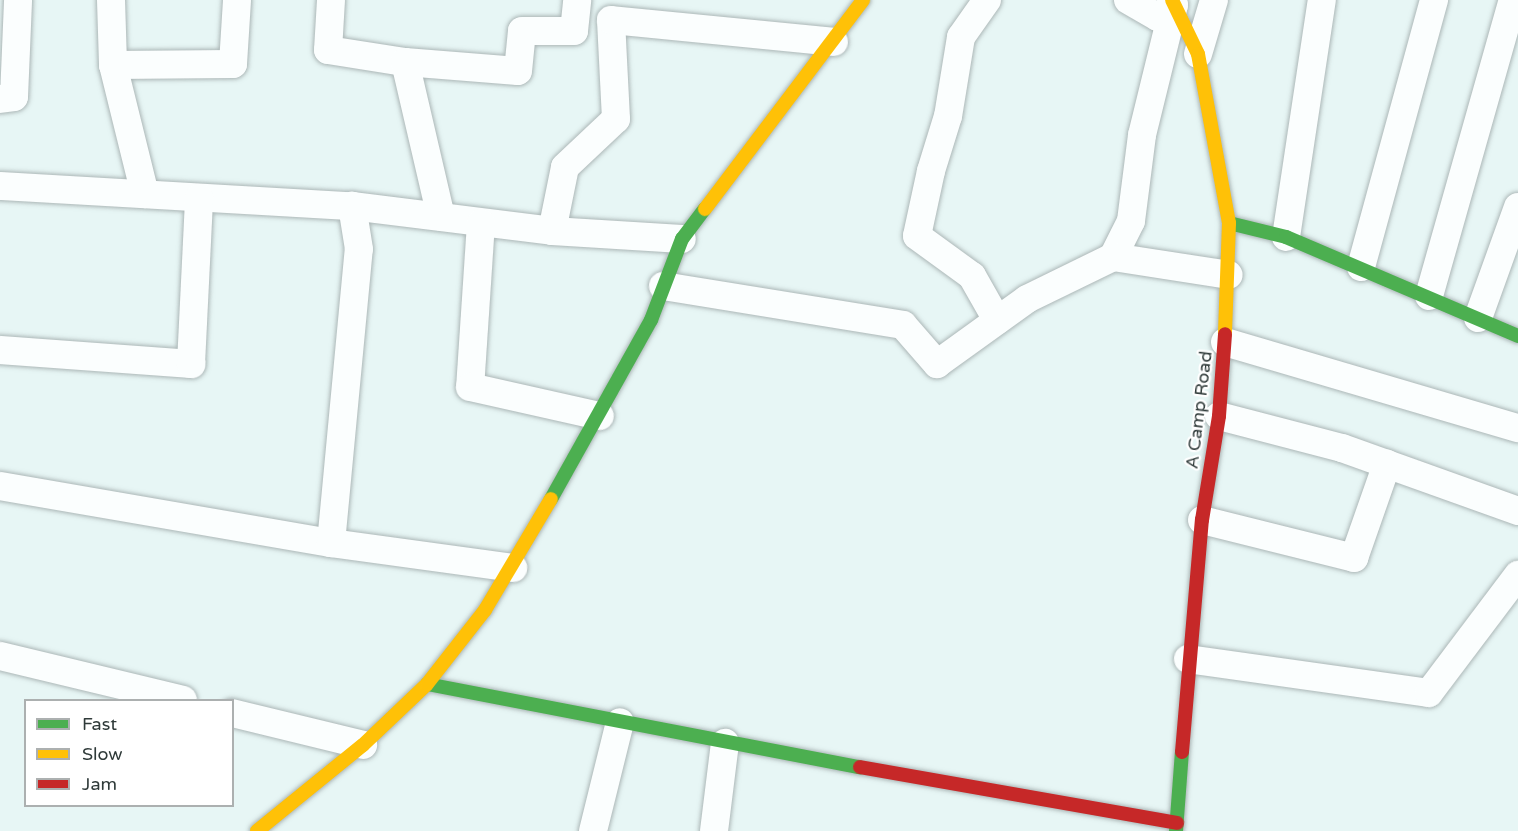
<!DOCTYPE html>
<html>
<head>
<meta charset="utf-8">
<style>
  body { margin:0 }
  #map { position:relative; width:1518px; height:831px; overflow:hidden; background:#e7f6f5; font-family:"Varela Round",sans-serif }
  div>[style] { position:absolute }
  .roads { filter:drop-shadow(0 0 2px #acb7b7) drop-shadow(0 0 2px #acb7b7) }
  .street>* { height:28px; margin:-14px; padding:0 14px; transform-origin:14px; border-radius:14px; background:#fbfefe }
  .fast>* { height:14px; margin:-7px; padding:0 7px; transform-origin:7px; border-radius:7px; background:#4caf50 }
  .slow>* { height:14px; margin:-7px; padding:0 7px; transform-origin:7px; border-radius:7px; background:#ffc107 }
  .jam>* { height:14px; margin:-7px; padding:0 7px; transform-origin:7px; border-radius:7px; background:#c62828 }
  span { translate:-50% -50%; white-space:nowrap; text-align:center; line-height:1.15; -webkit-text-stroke:4.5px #fff; paint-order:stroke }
  .street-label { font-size:18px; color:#2f3a39 }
  .legend { position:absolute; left:24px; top:699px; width:210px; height:108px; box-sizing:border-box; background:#fff; border:2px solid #acb0b0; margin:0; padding:8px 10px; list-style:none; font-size:18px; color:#2f3a39 }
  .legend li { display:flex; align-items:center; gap:12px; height:30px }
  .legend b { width:30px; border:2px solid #acb0b0 }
</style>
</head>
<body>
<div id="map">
  <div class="roads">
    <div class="street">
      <i style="left:111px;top:0;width:65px;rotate:88.2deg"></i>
      <i style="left:113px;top:65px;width:133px;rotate:76.1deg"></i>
      <i style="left:331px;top:0;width:50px;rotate:93.4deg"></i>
      <i style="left:328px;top:50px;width:78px;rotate:8.9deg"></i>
      <i style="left:405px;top:62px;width:159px;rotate:76.9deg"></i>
      <i style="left:987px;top:0;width:45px;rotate:125.1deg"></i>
      <i style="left:961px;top:37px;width:80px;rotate:99.3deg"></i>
      <i style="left:948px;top:116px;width:58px;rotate:107.2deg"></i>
      <i style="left:931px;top:171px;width:66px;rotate:102.2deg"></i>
      <i style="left:917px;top:236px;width:68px;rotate:36deg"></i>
      <i style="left:972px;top:276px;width:51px;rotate:60.4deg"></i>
      <i style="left:1128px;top:0;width:34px;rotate:30deg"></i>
      <i style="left:1158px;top:17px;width:20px;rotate:-37deg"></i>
      <i style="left:1198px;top:54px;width:56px;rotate:-73.5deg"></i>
      <i style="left:405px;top:62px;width:113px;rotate:4.6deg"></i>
      <i style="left:518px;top:71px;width:40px;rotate:-84.3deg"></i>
      <i style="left:522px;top:31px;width:52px"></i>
      <i style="left:574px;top:31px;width:31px;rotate:-84deg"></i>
      <i style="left:113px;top:65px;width:120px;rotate:-0.5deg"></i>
      <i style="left:233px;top:64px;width:64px;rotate:-86.4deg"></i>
      <i style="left:0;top:99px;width:14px;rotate:-8deg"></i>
      <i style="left:14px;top:97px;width:97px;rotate:-87.6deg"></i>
      <i style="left:0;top:186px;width:353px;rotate:3.3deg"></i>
      <i style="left:352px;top:206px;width:202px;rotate:7.1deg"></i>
      <i style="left:552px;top:231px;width:130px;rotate:3.5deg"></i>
      <i style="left:481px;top:223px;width:164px;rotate:93.8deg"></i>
      <i style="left:470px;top:387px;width:133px;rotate:12.6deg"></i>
      <i style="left:552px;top:231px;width:65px;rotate:-78.5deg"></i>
      <i style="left:565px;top:167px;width:70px;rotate:-43.3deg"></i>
      <i style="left:616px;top:119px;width:99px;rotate:-92.9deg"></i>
      <i style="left:611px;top:20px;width:224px;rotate:5.6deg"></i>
      <i style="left:1286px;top:237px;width:240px;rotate:-81.4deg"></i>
      <i style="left:1113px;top:257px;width:40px;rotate:-63.4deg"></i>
      <i style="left:1131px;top:221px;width:87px;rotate:-82.7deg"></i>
      <i style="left:1142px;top:135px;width:134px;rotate:-76.2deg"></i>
      <i style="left:1361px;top:267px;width:277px;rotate:-74.7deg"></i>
      <i style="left:663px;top:286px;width:243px;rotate:9.2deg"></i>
      <i style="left:903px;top:325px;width:52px;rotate:48.9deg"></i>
      <i style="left:937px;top:364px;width:111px;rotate:-35.8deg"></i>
      <i style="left:1027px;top:299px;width:96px;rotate:-26deg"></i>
      <i style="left:1113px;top:257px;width:117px;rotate:8.8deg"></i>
      <i style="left:1429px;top:296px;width:308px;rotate:-74.2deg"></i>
      <i style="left:1478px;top:318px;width:118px;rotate:-70.2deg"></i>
      <i style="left:1225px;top:342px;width:305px;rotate:16.4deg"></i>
      <i style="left:0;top:350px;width:192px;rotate:4.2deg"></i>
      <i style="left:191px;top:364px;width:166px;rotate:-87.2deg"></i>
      <i style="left:1219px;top:416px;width:127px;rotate:14.6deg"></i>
      <i style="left:1342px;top:448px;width:187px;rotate:19.7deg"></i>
      <i style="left:0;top:486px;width:336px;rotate:9.8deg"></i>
      <i style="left:331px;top:543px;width:184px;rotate:7.8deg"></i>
      <i style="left:1202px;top:520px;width:157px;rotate:14deg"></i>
      <i style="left:1354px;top:558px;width:100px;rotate:-70.7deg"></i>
      <i style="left:331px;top:543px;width:295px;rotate:-84.6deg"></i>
      <i style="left:359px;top:249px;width:44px;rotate:-99.2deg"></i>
      <i style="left:0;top:656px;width:188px;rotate:13.5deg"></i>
      <i style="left:1188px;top:659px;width:243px;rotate:8deg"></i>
      <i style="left:1429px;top:693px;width:148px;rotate:-53deg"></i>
      <i style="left:232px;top:713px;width:135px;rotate:13.7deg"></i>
      <i style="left:593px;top:831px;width:112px;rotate:-76.1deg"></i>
      <i style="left:714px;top:831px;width:89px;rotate:-82.9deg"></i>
    </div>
    <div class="fast">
      <i style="left:1229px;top:223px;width:59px;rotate:13.8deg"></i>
      <i style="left:1286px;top:237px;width:252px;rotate:23.1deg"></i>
      <i style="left:551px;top:499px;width:205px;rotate:-60.8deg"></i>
      <i style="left:651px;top:320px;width:87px;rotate:-69.1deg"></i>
      <i style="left:682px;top:239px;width:38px;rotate:-53deg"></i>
      <i style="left:427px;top:684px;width:441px;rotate:10.9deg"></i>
      <i style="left:1176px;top:831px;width:79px;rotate:-85.7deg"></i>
    </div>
    <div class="slow">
      <i style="left:1172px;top:0;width:60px;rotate:64.3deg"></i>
      <i style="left:1198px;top:54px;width:172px;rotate:79.6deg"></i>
      <i style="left:1229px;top:223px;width:111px;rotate:92.1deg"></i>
      <i style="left:705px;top:209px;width:262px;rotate:-52.9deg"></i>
      <i style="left:257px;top:831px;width:136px;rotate:-39.1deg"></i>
      <i style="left:363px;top:745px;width:88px;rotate:-43.6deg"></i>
      <i style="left:427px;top:684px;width:94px;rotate:-51.9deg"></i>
      <i style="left:485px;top:610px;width:129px;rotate:-59.3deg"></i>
    </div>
    <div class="jam">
      <i style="left:1182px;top:752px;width:233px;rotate:-85.1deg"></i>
      <i style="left:1202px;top:520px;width:105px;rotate:-80.7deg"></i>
      <i style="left:1219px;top:416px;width:82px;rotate:-85.8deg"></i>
      <i style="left:860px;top:767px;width:322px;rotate:10deg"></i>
    </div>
  </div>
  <div class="street-label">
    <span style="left:1199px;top:410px;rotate:-83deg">A Camp Road</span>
  </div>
  <ul class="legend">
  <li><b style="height:8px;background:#4caf50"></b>Fast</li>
  <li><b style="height:8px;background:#ffc107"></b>Slow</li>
  <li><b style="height:8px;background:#c62828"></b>Jam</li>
  </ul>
</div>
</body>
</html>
